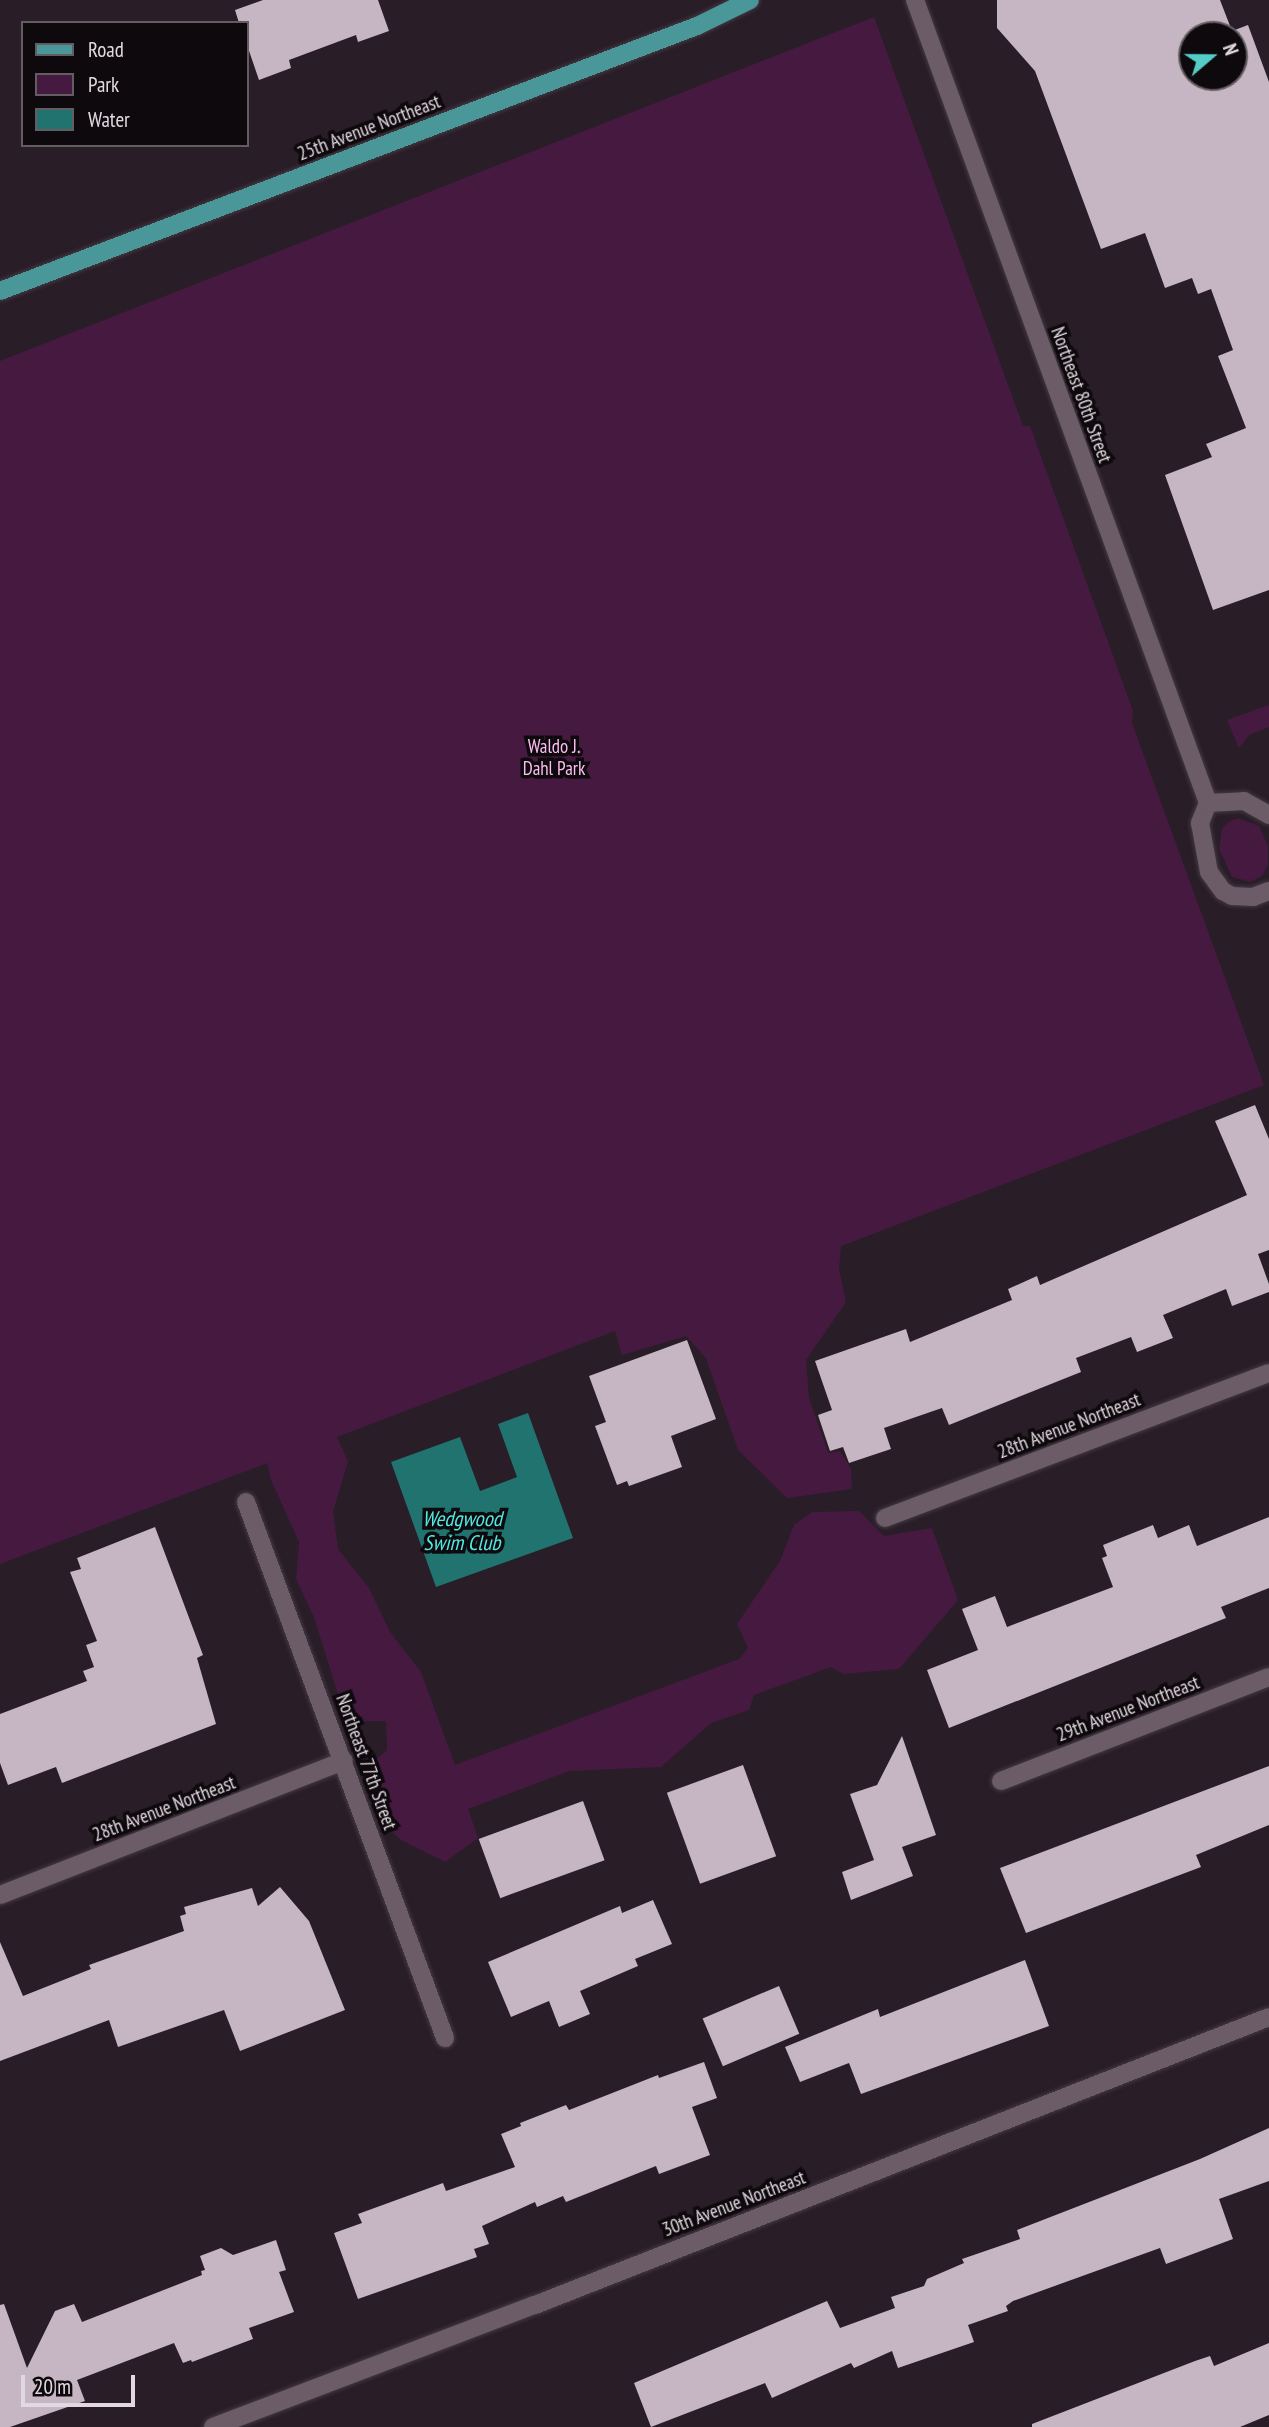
<!DOCTYPE html>
<html>
<head>
<meta charset="utf-8">
<style>
  body { margin:0 }
  #map { position:relative; width:1269px; height:2427px; overflow:hidden; background:#291d27; font-family:"PT Sans Narrow",sans-serif }
  div>[style] { position:absolute }
  .green>* { inset:0; background:#461a40 }
  .water>* { inset:0; background:#20736f }
  .building>* { inset:0; background:#c6b5c2; transform-origin:0 0 }
  .roads { filter:drop-shadow(0 0 2px #433942) drop-shadow(0 0 2px #433942) }
  .minor>* { height:18px; margin:-9px; padding:0 9px; transform-origin:9px; border-radius:9px; background:#6b5c68 }
  .major>* { height:18px; margin:-9px; padding:0 9px; transform-origin:9px; border-radius:9px; background:#4a9799 }
  span { translate:-50% -50%; white-space:nowrap; text-align:center; line-height:1.15; -webkit-text-stroke:7px #0e090d; paint-order:stroke }
  .street-label { font-size:19px; color:#e2d9e0 }
  .park-label { font-size:19px; color:#fbbef0 }
  .water-label { font-size:21px; color:#51e9e2; font-style:italic }
  .legend { position:absolute; left:21px; top:21px; width:228px; height:126px; box-sizing:border-box; background:#0e090d; border:2px solid #635c61; margin:0; padding:9px 12px; list-style:none; font-size:21px; color:#e2d9e0 }
  .legend li { display:flex; align-items:center; gap:14px; height:35px }
  .legend b { width:35px; border:2px solid #635c61 }
  .north { position:absolute; left:1178px; top:21px; width:70px; height:70px; box-sizing:border-box; background:#0e090d; border:2px solid #635c61; border-radius:50%; rotate:70deg; font-size:19px; font-weight:700; line-height:28px; text-align:center; color:#e2d9e0 }
  .north::after { content:''; display:block; margin:auto; width:24px; height:32px; background:#54cdc7; clip-path:polygon(50% 0,100% 100%,50% 72%,0 100%) }
  .scale { position:absolute; left:21px; top:2375px; width:114px; height:32px; box-sizing:border-box; border:4px solid #e2d9e0; border-top:0; padding-left:9px; font-size:21px; line-height:24px; white-space:nowrap; color:#e2d9e0; -webkit-text-stroke:5px #0e090d; paint-order:stroke }
</style>
</head>
<body>
<div id="map">
  <div class="green">
    <i style="clip-path:polygon(874px 17px,1023px 426px,1030px 426px,1133px 711px,1132px 723px,1264px 1085px,841px 1246px,839px 1269px,846px 1302px,806px 1360px,809px 1398px,828px 1453px,840px 1451px,851px 1469px,852px 1489px,787px 1498px,738px 1450px,706px 1358px,686px 1336px,622px 1355px,615px 1331px,337px 1437px,348px 1461px,333px 1512px,338px 1549px,369px 1588px,390px 1632px,421px 1672px,455px 1765px,739px 1659px,748px 1648px,737px 1624px,780px 1561px,794px 1525px,812px 1512px,859px 1511px,884px 1536px,932px 1528px,958px 1600px,899px 1669px,843px 1674px,831px 1667px,754px 1695px,749px 1710px,711px 1723px,661px 1767px,569px 1771px,468px 1809px,478px 1838px,445px 1862px,401px 1840px,383px 1824px,369px 1765px,387px 1750px,386px 1721px,363px 1721px,344px 1714px,314px 1617px,296px 1579px,299px 1542px,271px 1480px,267px 1463px,0 1564px,0 361px)"></i>
    <i style="clip-path:polygon(1269px 705px,1269px 727px,1249px 735px,1239px 748px,1227px 720px)"></i>
    <i style="clip-path:polygon(1238px 818px,1259px 826px,1268px 846px,1268px 865px,1262px 876px,1250px 882px,1232px 877px,1219px 849px,1222px 829px,1228px 822px)"></i>
  </div>
  <div class="water">
    <i style="clip-path:polygon(528px 1413px,573px 1538px,436px 1587px,391px 1462px,460px 1437px,480px 1491px,517px 1477px,498px 1424px)"></i>
  </div>
  <div class="building">
    <i style="clip-path:polygon(263px 0,378px 0,389px 31px,358px 42px,356px 35px,289px 60px,291px 68px,259px 80px,247px 45px,247px 23px,239px 23px,235px 10px)"></i>
    <i style="clip-path:polygon(evenodd,997px 0,1220px 0,1232px 31px,1248px 25px,1269px 82px,1269px 590px,1213px 610px,1165px 475px,1212px 457px,1206px 444px,1246px 428px,1218px 356px,1233px 350px,1211px 289px,1198px 294px,1192px 278px,1165px 288px,1145px 233px,1101px 249px,1035px 71px,997px 28px,997px 0,1192px 35px,1234px 35px,1234px 77px,1192px 77px,1192px 35px)"></i>
    <i style="clip-path:polygon(1255px 1105px,1269px 1139px,1269px 1250px,1258px 1254px,1269px 1284px,1269px 1292px,1232px 1306px,1226px 1289px,1163px 1315px,1173px 1338px,1137px 1352px,1131px 1337px,1076px 1358px,1081px 1372px,949px 1425px,942px 1408px,884px 1428px,891px 1449px,849px 1463px,843px 1447px,830px 1451px,818px 1415px,832px 1410px,815px 1361px,906px 1329px,910px 1342px,1012px 1300px,1008px 1289px,1037px 1276px,1040px 1285px,1247px 1195px,1215px 1121px)"></i>
    <i style="clip-path:polygon(687px 1340px,716px 1419px,671px 1436px,682px 1467px,629px 1486px,627px 1481px,617px 1485px,595px 1426px,606px 1422px,589px 1376px)"></i>
    <i style="clip-path:polygon(1269px 1517px,1269px 1588px,1221px 1607px,1226px 1618px,949px 1728px,927px 1670px,978px 1650px,962px 1609px,995px 1596px,1007px 1627px,1113px 1587px,1102px 1558px,1107px 1556px,1103px 1545px,1153px 1525px,1158px 1538px,1189px 1525px,1197px 1546px)"></i>
    <i style="clip-path:polygon(155px 1527px,203px 1655px,197px 1658px,216px 1724px,62px 1783px,56px 1767px,8px 1785px,0 1763px,0 1714px,87px 1681px,83px 1671px,94px 1667px,86px 1645px,97px 1641px,70px 1572px,81px 1569px,77px 1558px)"></i>
    <i style="clip-path:polygon(902px 1736px,936px 1835px,902px 1847px,913px 1876px,851px 1900px,842px 1872px,874px 1860px,850px 1794px,877px 1785px)"></i>
    <i style="left:743px;top:1765px;width:97px;height:81px;rotate:70deg"></i>
    <i style="clip-path:polygon(1269px 1766px,1269px 1825px,1196px 1855px,1201px 1867px,1026px 1933px,1000px 1868px)"></i>
    <i style="left:583px;top:1801px;width:63px;height:111px;rotate:70deg"></i>
    <i style="clip-path:polygon(280px 1887px,309px 1921px,345px 2010px,240px 2051px,224px 2010px,118px 2047px,109px 2020px,0 2061px,0 1942px,23px 1996px,91px 1969px,89px 1965px,184px 1931px,180px 1916px,186px 1914px,184px 1907px,252px 1888px,258px 1906px)"></i>
    <i style="clip-path:polygon(653px 1900px,672px 1944px,635px 1959px,638px 1966px,580px 1991px,590px 2014px,559px 2027px,549px 2001px,511px 2017px,488px 1962px,620px 1906px,622px 1913px)"></i>
    <i style="clip-path:polygon(1025px 1960px,1049px 2026px,861px 2094px,849px 2063px,800px 2082px,785px 2047px,878px 2009px,880px 2017px)"></i>
    <i style="left:779px;top:1986px;width:52px;height:83px;rotate:67deg"></i>
    <i style="clip-path:polygon(704px 2062px,717px 2098px,692px 2107px,710px 2155px,659px 2174px,656px 2166px,566px 2202px,563px 2196px,537px 2207px,535px 2202px,482px 2226px,489px 2244px,474px 2249px,477px 2257px,358px 2299px,334px 2233px,362px 2223px,358px 2214px,443px 2183px,446px 2191px,515px 2167px,501px 2134px,521px 2126px,520px 2123px,566px 2105px,569px 2110px,658px 2075px,659px 2078px)"></i>
    <i style="clip-path:polygon(1269px 2128px,1269px 2181px,1219px 2199px,1233px 2239px,1166px 2264px,1160px 2248px,1013px 2301px,1006px 2306px,1008px 2311px,968px 2325px,974px 2342px,898px 2368px,892px 2351px,854px 2368px,851px 2363px,772px 2398px,765px 2383px,651px 2427px,634px 2383px,827px 2301px,840px 2328px,895px 2308px,891px 2297px,924px 2286px,927px 2279px,964px 2263px,962px 2259px,1020px 2239px,1017px 2230px,1200px 2159px)"></i>
    <i style="clip-path:polygon(276px 2240px,286px 2270px,279px 2272px,294px 2312px,249px 2328px,253px 2339px,192px 2362px,191px 2360px,183px 2363px,174px 2343px,77px 2380px,85px 2401px,10px 2427px,0 2427px,0 2305px,4px 2304px,27px 2368px,55px 2311px,74px 2304px,82px 2322px,202px 2275px,201px 2271px,205px 2270px,200px 2256px,221px 2248px,233px 2255px)"></i>
    <i style="clip-path:polygon(1269px 2343px,1269px 2415px,1240px 2427px,1032px 2427px,1032px 2424px,1195px 2361px,1210px 2356px,1214px 2366px)"></i>
  </div>
  <div class="roads">
    <div class="minor">
      <i style="left:915px;top:0;width:855px;rotate:69.95deg"></i>
      <i style="left:1208px;top:803px;width:22px;rotate:112deg"></i>
      <i style="left:1200px;top:823px;width:50px;rotate:79.6deg"></i>
      <i style="left:1209px;top:872px;width:24px;rotate:54deg"></i>
      <i style="left:1223px;top:891px;width:10px;rotate:29deg"></i>
      <i style="left:1232px;top:896px;width:21px;rotate:3deg"></i>
      <i style="left:1253px;top:897px;width:17px;rotate:-21deg"></i>
      <i style="left:1208px;top:803px;width:36px;rotate:-3deg"></i>
      <i style="left:1244px;top:801px;width:29px;rotate:29deg"></i>
      <i style="left:246px;top:1502px;width:572px;rotate:69.63deg"></i>
      <i style="left:885px;top:1518px;width:410px;rotate:-20.7deg"></i>
      <i style="left:1001px;top:1781px;width:287px;rotate:-21.2deg"></i>
      <i style="left:0;top:1895px;width:369px;rotate:-21.3deg"></i>
      <i style="left:213px;top:2427px;width:344px;rotate:-20.8deg"></i>
      <i style="left:535px;top:2305px;width:788px;rotate:-21.42deg"></i>
    </div>
    <div class="major">
      <i style="left:0;top:291px;width:746px;rotate:-20.82deg"></i>
      <i style="left:697px;top:26px;width:59px;rotate:-26.1deg"></i>
    </div>
  </div>
  <div class="street-label">
    <span style="left:369px;top:128px;rotate:-21deg">25th Avenue Northeast</span>
    <span style="left:1081px;top:395px;rotate:70deg">Northeast 80th Street</span>
    <span style="left:1069px;top:1426px;rotate:-21deg">28th Avenue Northeast</span>
    <span style="left:1128px;top:1709px;rotate:-21deg">29th Avenue Northeast</span>
    <span style="left:366px;top:1762px;rotate:70deg">Northeast 77th Street</span>
    <span style="left:164px;top:1809px;rotate:-21deg">28th Avenue Northeast</span>
    <span style="left:734px;top:2204px;rotate:-21deg">30th Avenue Northeast</span>
  </div>
  <div class="park-label">
    <span style="left:554px;top:758px">Waldo J.<br>Dahl Park</span>
  </div>
  <div class="water-label">
    <span style="left:462px;top:1531px">Wedgwood<br>Swim Club</span>
  </div>
  <ul class="legend">
  <li><b style="height:9px;background:#4a9799"></b>Road</li>
  <li><b style="height:19px;background:#461a40"></b>Park</li>
  <li><b style="height:19px;background:#20736f"></b>Water</li>
  </ul>
  <div class="north">N</div>
  <div class="scale">20 m</div>
</div>
</body>
</html>
